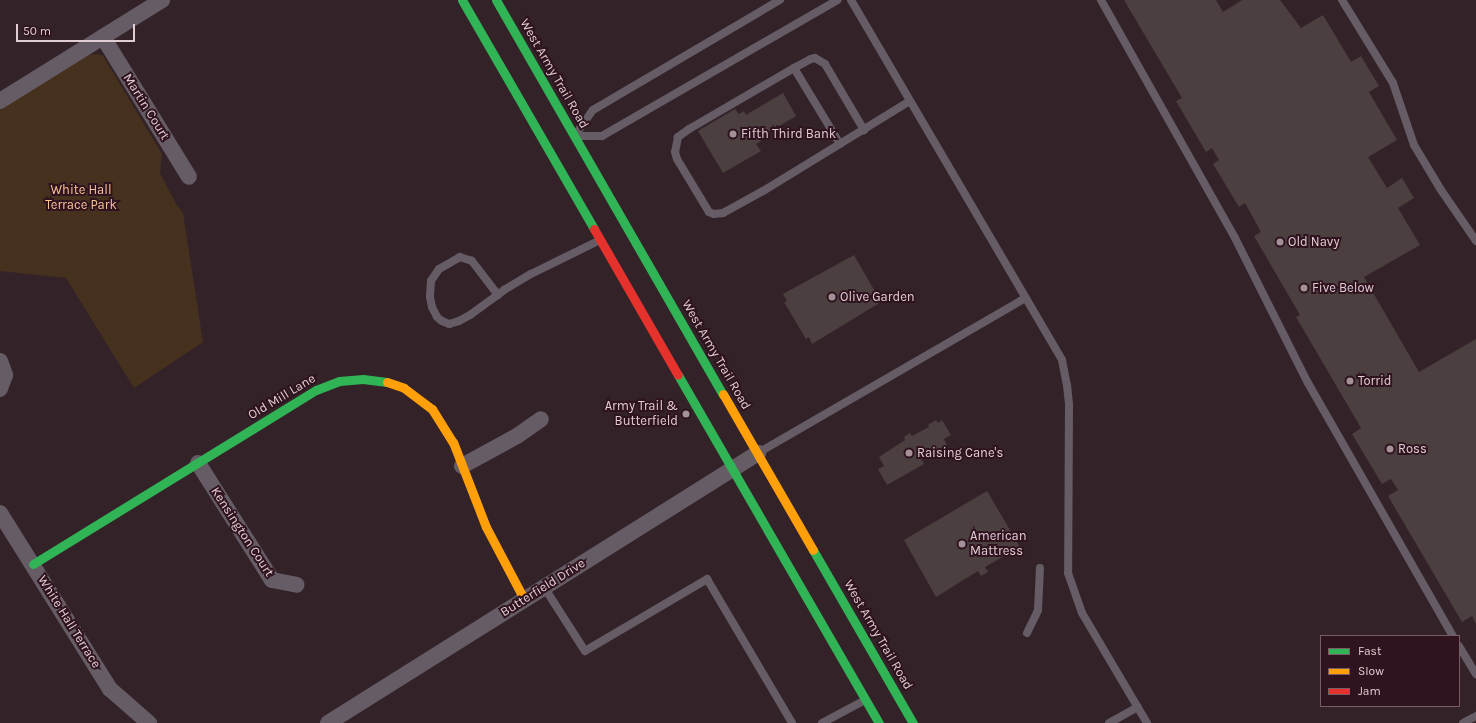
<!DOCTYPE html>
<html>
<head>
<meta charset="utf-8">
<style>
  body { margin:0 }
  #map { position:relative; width:1476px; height:723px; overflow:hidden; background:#332329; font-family:Karla,sans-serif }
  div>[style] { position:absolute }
  .green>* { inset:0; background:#46301e }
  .building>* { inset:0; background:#4c3f40 }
  .lane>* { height:8px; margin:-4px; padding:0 4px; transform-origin:4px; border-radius:4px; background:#665c65 }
  .street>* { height:16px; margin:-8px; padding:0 8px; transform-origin:8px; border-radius:8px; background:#665c65 }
  .fast>* { height:9px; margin:-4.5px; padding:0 4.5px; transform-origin:4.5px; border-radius:4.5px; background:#30b455 }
  .slow>* { height:9px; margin:-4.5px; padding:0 4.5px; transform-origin:4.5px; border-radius:4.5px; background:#ff9f0a }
  .jam>* { height:9px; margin:-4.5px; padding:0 4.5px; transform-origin:4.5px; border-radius:4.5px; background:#e5322d }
  .dots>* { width:11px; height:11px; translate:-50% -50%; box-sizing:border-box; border:2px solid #2f131e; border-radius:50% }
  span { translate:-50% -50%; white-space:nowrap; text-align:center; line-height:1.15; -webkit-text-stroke:4px #2f131e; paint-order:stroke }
  .street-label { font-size:13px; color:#e1ccd3 }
  .poi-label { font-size:13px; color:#e1ccd3 }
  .left { translate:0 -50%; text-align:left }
  .right { translate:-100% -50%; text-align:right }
  .park-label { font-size:13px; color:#fac596 }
  .legend { position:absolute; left:1320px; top:635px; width:140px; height:72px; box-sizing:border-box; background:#2f131e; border:1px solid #765d66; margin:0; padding:5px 7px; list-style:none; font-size:12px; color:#e1ccd3 }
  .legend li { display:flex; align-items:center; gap:8px; height:20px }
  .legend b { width:20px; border:1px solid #765d66 }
  .scale { position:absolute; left:16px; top:24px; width:119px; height:18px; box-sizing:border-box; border:2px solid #e1ccd3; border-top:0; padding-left:5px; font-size:12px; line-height:14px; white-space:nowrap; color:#e1ccd3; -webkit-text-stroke:3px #2f131e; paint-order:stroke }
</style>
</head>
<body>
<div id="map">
  <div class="green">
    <i style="clip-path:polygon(97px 54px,103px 56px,162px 154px,160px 173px,176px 204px,183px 213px,203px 342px,134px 388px,66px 278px,0 271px,0 109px,88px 55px)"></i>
  </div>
  <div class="building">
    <i style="clip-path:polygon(1124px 0,1216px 0,1223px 12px,1242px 0,1280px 0,1301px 28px,1323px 15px,1351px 62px,1361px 56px,1379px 86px,1369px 92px,1397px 140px,1368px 157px,1387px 188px,1402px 178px,1414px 198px,1398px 208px,1420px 245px,1364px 277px,1419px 372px,1476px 339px,1476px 624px,1472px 616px,1462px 622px,1388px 496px,1398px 490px,1391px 479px,1382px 484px,1352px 434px,1361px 428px,1296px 317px,1300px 315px,1254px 236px,1261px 232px,1245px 203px,1239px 207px,1213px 164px,1219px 160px,1212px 148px,1206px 152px,1176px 101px,1182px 98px)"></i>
    <i style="clip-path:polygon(783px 93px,796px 116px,759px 138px,761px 141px,756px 144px,761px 151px,723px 173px,698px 131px,735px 109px,739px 114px,744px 111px,746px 115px)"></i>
    <i style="clip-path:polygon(854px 255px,881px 302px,812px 344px,809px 337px,806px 339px,784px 302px,787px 301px,783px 294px)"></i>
    <i style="clip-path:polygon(936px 420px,938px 423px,942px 420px,951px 435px,944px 439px,947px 445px,921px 459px,924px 464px,887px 485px,878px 469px,884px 466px,879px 457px,905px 440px,904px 437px,910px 433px,912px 436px,929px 427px,928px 425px)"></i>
    <i style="clip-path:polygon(987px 491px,1020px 547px,985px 567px,988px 572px,981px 576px,978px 571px,936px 597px,904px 540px)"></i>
  </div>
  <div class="lane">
    <i style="left:851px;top:0;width:417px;rotate:59.6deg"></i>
    <i style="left:1062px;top:360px;width:25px;rotate:79deg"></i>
    <i style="left:1067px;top:385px;width:20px;rotate:84deg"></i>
    <i style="left:1069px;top:405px;width:168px;rotate:90.3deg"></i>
    <i style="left:1068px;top:573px;width:42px;rotate:70.7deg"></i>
    <i style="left:1082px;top:613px;width:128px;rotate:59.4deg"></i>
    <i style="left:1101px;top:0;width:273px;rotate:60.6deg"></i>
    <i style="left:1235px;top:238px;width:162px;rotate:63.3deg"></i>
    <i style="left:1308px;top:383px;width:292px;rotate:60.2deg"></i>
    <i style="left:1342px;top:0;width:97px;rotate:58.4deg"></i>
    <i style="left:1393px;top:83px;width:65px;rotate:71.3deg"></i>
    <i style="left:1414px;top:145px;width:52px;rotate:59deg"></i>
    <i style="left:1441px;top:190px;width:62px;rotate:55.5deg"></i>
    <i style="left:794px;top:68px;width:121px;rotate:149.8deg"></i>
    <i style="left:689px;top:129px;width:14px;rotate:144deg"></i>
    <i style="left:678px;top:137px;width:15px;rotate:101deg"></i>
    <i style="left:675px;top:152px;width:7px;rotate:74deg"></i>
    <i style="left:677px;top:159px;width:62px;rotate:58.9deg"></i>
    <i style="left:709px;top:212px;width:5px;rotate:22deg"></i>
    <i style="left:714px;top:214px;width:9px;rotate:-6deg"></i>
    <i style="left:723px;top:213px;width:46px;rotate:-28.8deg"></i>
    <i style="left:763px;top:191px;width:172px;rotate:-31.5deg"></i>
    <i style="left:576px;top:134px;width:29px;rotate:-55deg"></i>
    <i style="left:593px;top:110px;width:217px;rotate:-30.5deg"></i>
    <i style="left:577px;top:136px;width:25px"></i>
    <i style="left:602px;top:136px;width:272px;rotate:-30deg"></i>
    <i style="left:840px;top:144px;width:89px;rotate:-121.2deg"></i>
    <i style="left:794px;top:68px;width:19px;rotate:-28deg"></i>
    <i style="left:811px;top:59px;width:4px;rotate:-14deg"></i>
    <i style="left:815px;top:58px;width:12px;rotate:31deg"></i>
    <i style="left:825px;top:64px;width:77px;rotate:59.4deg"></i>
    <i style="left:498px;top:295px;width:43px;rotate:-127.4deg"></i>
    <i style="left:472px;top:261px;width:13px;rotate:-162deg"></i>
    <i style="left:460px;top:257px;width:24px;rotate:150deg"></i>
    <i style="left:439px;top:269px;width:14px;rotate:124deg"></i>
    <i style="left:431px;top:281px;width:16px;rotate:94deg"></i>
    <i style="left:430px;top:297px;width:10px;rotate:79deg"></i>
    <i style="left:432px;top:307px;width:11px;rotate:63deg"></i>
    <i style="left:437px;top:317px;width:6px;rotate:39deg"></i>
    <i style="left:442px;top:321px;width:8px;rotate:23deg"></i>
    <i style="left:449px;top:324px;width:10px;rotate:-17deg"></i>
    <i style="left:459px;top:321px;width:13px;rotate:-29deg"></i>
    <i style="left:470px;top:315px;width:34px;rotate:-36deg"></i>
    <i style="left:498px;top:295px;width:8px;rotate:-40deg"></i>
    <i style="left:504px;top:290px;width:31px;rotate:-31deg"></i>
    <i style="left:531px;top:274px;width:77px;rotate:-26.2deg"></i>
    <i style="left:758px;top:453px;width:309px;rotate:-30.1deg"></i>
    <i style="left:544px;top:587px;width:76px;rotate:57.4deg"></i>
    <i style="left:585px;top:651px;width:142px;rotate:-30.5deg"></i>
    <i style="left:707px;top:579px;width:167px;rotate:59.4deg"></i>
    <i style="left:1027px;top:633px;width:25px;rotate:-64deg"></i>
    <i style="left:1038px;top:610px;width:42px;rotate:-87.3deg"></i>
    <i style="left:1459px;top:646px;width:33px;rotate:59deg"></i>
    <i style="left:822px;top:723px;width:49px;rotate:-28.1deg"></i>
    <i style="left:1109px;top:723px;width:33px;rotate:-29deg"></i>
    <i style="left:1463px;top:723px;width:15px;rotate:-28deg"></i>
  </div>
  <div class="street">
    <i style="left:103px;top:37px;width:164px;rotate:58.4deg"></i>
    <i style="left:0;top:101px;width:191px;rotate:-31.9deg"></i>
    <i style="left:0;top:361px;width:15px;rotate:70deg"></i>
    <i style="left:5px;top:375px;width:15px;rotate:110deg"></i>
    <i style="left:198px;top:463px;width:138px;rotate:57.7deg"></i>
    <i style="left:272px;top:580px;width:25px;rotate:11deg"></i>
    <i style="left:462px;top:466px;width:63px;rotate:-28.6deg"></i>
    <i style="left:517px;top:436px;width:29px;rotate:-35deg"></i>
    <i style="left:0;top:513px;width:208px;rotate:58deg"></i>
    <i style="left:110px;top:689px;width:52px;rotate:41.1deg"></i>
    <i style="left:328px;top:723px;width:508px;rotate:-32.12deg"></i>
  </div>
  <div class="fast">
    <i style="left:462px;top:0;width:264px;rotate:60deg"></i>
    <i style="left:496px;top:0;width:455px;rotate:60.1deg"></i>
    <i style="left:678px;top:375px;width:402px;rotate:60deg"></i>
    <i style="left:813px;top:550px;width:200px;rotate:60deg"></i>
    <i style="left:33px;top:564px;width:332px;rotate:-31.6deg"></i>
    <i style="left:316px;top:390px;width:25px;rotate:-21deg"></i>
    <i style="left:339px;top:381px;width:24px;rotate:-5deg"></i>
    <i style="left:363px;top:379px;width:24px;rotate:7deg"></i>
  </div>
  <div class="slow">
    <i style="left:387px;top:382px;width:18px;rotate:19deg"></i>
    <i style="left:404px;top:388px;width:35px;rotate:37deg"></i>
    <i style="left:432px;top:409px;width:39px;rotate:58deg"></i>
    <i style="left:453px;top:442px;width:91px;rotate:68.8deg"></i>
    <i style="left:486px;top:527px;width:81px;rotate:62.2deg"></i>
    <i style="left:723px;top:394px;width:180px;rotate:60deg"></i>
  </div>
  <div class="jam">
    <i style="left:594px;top:229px;width:168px;rotate:60.1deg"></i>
  </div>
  <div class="dots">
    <i style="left:733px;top:134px;background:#a49198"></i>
    <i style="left:1280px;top:242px;background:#a49198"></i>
    <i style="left:1304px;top:288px;background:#a49198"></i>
    <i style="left:832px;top:297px;background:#a49198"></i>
    <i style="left:1350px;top:381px;background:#a49198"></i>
    <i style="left:686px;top:414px;background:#a49198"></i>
    <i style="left:1390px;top:449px;background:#a49198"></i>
    <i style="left:909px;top:453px;background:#a49198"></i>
    <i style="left:962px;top:544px;background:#a49198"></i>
  </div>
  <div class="street-label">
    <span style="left:554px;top:74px;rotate:60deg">West Army Trail Road</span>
    <span style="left:146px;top:107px;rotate:58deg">Martin Court</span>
    <span style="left:716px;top:355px;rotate:60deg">West Army Trail Road</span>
    <span style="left:282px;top:397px;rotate:-31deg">Old Mill Lane</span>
    <span style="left:242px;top:532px;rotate:57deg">Kensington Court</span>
    <span style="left:543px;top:588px;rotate:-32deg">Butterfield Drive</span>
    <span style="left:69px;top:622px;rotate:58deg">White Hall Terrace</span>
    <span style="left:878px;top:635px;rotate:60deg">West Army Trail Road</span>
  </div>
  <div class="poi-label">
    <span class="left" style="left:741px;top:134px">Fifth Third Bank</span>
    <span class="left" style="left:1288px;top:242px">Old Navy</span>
    <span class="left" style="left:1312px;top:288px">Five Below</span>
    <span class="left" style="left:840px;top:297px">Olive Garden</span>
    <span class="left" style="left:1358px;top:381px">Torrid</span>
    <span class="right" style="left:678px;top:414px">Army Trail &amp;<br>Butterfield</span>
    <span class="left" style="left:1398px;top:449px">Ross</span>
    <span class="left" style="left:917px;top:453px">Raising Cane's</span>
    <span class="left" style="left:970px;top:544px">American<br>Mattress</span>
  </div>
  <div class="park-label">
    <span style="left:81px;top:198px">White Hall<br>Terrace Park</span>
  </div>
  <ul class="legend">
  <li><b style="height:5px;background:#30b455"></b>Fast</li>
  <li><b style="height:5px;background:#ff9f0a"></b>Slow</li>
  <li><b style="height:5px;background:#e5322d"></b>Jam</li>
  </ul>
  <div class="scale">50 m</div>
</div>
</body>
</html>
